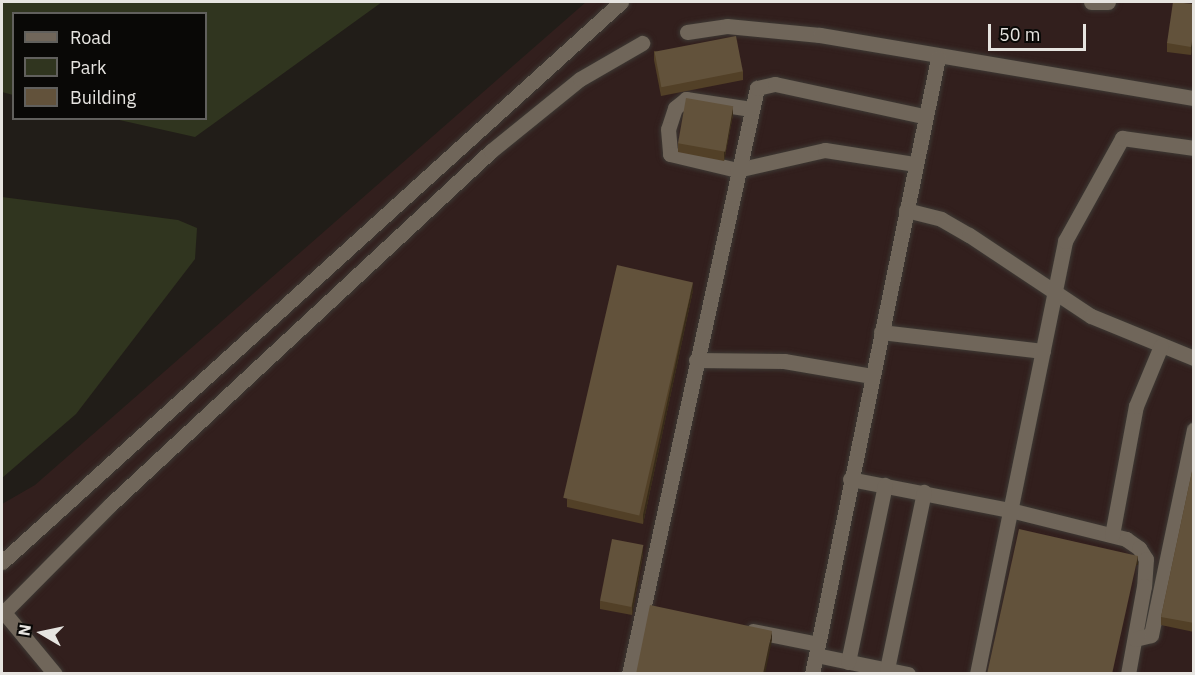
<!DOCTYPE html>
<html>
<head>
<meta charset="utf-8">
<style>
  body { margin:0 }
  #map { position:relative; width:1195px; height:675px; overflow:hidden; background:#211d18; font-family:"IBM Plex Sans",sans-serif }
  div>[style] { position:absolute }
  .industrial>* { inset:0; background:#321f1d }
  .green>* { inset:0; background:#30351f }
  .roads { filter:drop-shadow(0 0 2px #3d3934) drop-shadow(0 0 2px #3d3934) }
  .minor>* { height:15px; margin:-7.5px; padding:0 7.5px; transform-origin:7.5px; border-radius:7.5px; background:#70665a }
  .wall>* { inset:0; background:#524027 }
  .shaded-wall>* { inset:0; background:#382b19; transform-origin:0 0 }
  .building>* { inset:0; background:#62523b; transform-origin:0 0 }
  span { translate:-50% -50%; white-space:nowrap; text-align:center; line-height:1.15; -webkit-text-stroke:5px #090806; paint-order:stroke }
  .frame { position:absolute; inset:0; border:3px solid #e6e4e0; pointer-events:none }
  .legend { position:absolute; left:12px; top:12px; width:195px; height:108px; box-sizing:border-box; background:#090806; border:2px solid #61605d; margin:0; padding:8px 10px; list-style:none; font-size:18px; color:#e6e4e0 }
  .legend li { display:flex; align-items:center; gap:12px; height:30px }
  .legend b { width:30px; border:2px solid #61605d }
  .north { position:absolute; left:12px; top:603px; width:60px; height:60px; -webkit-text-stroke:4px #090806; paint-order:stroke; rotate:279deg; font-size:16px; font-weight:700; line-height:24px; text-align:center; color:#e6e4e0 }
  .north::after { content:''; display:block; margin:auto; width:21px; height:27px; background:#e6e4e0; clip-path:polygon(50% 0,100% 100%,50% 72%,0 100%) }
  .scale { position:absolute; left:988px; top:24px; width:98px; height:27px; box-sizing:border-box; border:3px solid #e6e4e0; border-top:0; padding-left:8px; font-size:18px; line-height:21px; white-space:nowrap; color:#e6e4e0; -webkit-text-stroke:4px #090806; paint-order:stroke }
</style>
</head>
<body>
<div id="map">
  <div class="industrial">
    <i style="clip-path:polygon(586px 2px,1193px 2px,1193px 673px,2px 673px,2px 504px,35px 485px)"></i>
  </div>
  <div class="green">
    <i style="clip-path:polygon(2px 2px,382px 2px,195px 137px,115px 119px,206px 118px,206px 14px,14px 14px,13px 95px,2px 92px)"></i>
    <i style="clip-path:polygon(2px 197px,178px 220px,197px 228px,195px 259px,76px 414px,2px 478px)"></i>
  </div>
  <div class="roads">
    <div class="minor">
      <i style="left:1091px;top:2px;width:17px"></i>
      <i style="left:687px;top:32px;width:40px;rotate:-8.5deg"></i>
      <i style="left:727px;top:26px;width:93px;rotate:5.5deg"></i>
      <i style="left:820px;top:35px;width:379px;rotate:9.6deg"></i>
      <i style="left:751px;top:109px;width:66px;rotate:-171.3deg"></i>
      <i style="left:686px;top:99px;width:14px;rotate:141deg"></i>
      <i style="left:675px;top:108px;width:22px;rotate:108deg"></i>
      <i style="left:668px;top:129px;width:25px;rotate:85deg"></i>
      <i style="left:670px;top:154px;width:69px;rotate:13.4deg"></i>
      <i style="left:737px;top:170px;width:90px;rotate:-12.8deg"></i>
      <i style="left:825px;top:150px;width:90px;rotate:8.9deg"></i>
      <i style="left:906px;top:210px;width:36px;rotate:14deg"></i>
      <i style="left:941px;top:219px;width:32px;rotate:30deg"></i>
      <i style="left:969px;top:235px;width:146px;rotate:33.6deg"></i>
      <i style="left:1091px;top:316px;width:111px;rotate:22.2deg"></i>
      <i style="left:881px;top:332px;width:163px;rotate:6.7deg"></i>
      <i style="left:696px;top:360px;width:88px;rotate:0.7deg"></i>
      <i style="left:784px;top:361px;width:89px;rotate:9.7deg"></i>
      <i style="left:850px;top:479px;width:163px;rotate:11deg"></i>
      <i style="left:1010px;top:510px;width:120px;rotate:14deg"></i>
      <i style="left:1126px;top:539px;width:16px;rotate:35deg"></i>
      <i style="left:1139px;top:548px;width:13px;rotate:58deg"></i>
      <i style="left:1146px;top:559px;width:27px;rotate:94deg"></i>
      <i style="left:1144px;top:586px;width:89px;rotate:100.3deg"></i>
      <i style="left:1112px;top:535px;width:131px;rotate:-79.5deg"></i>
      <i style="left:1136px;top:406px;width:65px;rotate:-67.4deg"></i>
      <i style="left:2px;top:562px;width:835px;rotate:-42.14deg"></i>
      <i style="left:2px;top:610px;width:83px;rotate:50.4deg"></i>
      <i style="left:4px;top:612px;width:151px;rotate:-45.3deg"></i>
      <i style="left:110px;top:505px;width:520px;rotate:-42.9deg"></i>
      <i style="left:491px;top:151px;width:114px;rotate:-39deg"></i>
      <i style="left:580px;top:79px;width:72px;rotate:-30.1deg"></i>
      <i style="left:753px;top:631px;width:66px;rotate:11.3deg"></i>
      <i style="left:1135px;top:639px;width:16px;rotate:-14deg"></i>
      <i style="left:1151px;top:635px;width:210px;rotate:-78.2deg"></i>
      <i style="left:816px;top:655px;width:94px;rotate:11.7deg"></i>
      <i style="left:848px;top:662px;width:181px;rotate:-78.2deg"></i>
      <i style="left:887px;top:669px;width:181px;rotate:-78.2deg"></i>
      <i style="left:629px;top:674px;width:600px;rotate:-77.68deg"></i>
      <i style="left:757px;top:88px;width:18px;rotate:-13deg"></i>
      <i style="left:775px;top:84px;width:151px;rotate:12.2deg"></i>
      <i style="left:812px;top:674px;width:629px;rotate:-78.44deg"></i>
      <i style="left:977px;top:674px;width:442px;rotate:-78.5deg"></i>
      <i style="left:1065px;top:241px;width:118px;rotate:-61deg"></i>
      <i style="left:1122px;top:138px;width:73px;rotate:7.9deg"></i>
    </div>
  </div>
  <div class="wall">
    <i style="clip-path:polygon(1194px 4px,1194px 37px,1191px 55px,1167px 52px,1167px 43px)"></i>
    <i style="clip-path:polygon(654px 51px,743px 71px,743px 80px,661px 96px,654px 60px)"></i>
    <i style="clip-path:polygon(733px 115px,724px 161px,678px 152px,678px 143px)"></i>
    <i style="clip-path:polygon(693px 290px,643px 524px,567px 507px,567px 499px)"></i>
    <i style="clip-path:polygon(1194px 462px,1194px 632px,1161px 625px,1161px 617px)"></i>
    <i style="clip-path:polygon(643px 554px,632px 615px,600px 609px,600px 601px)"></i>
  </div>
  <div class="shaded-wall">
    <i style="clip-path:polygon(1194px 28px,1194px 37px,1191px 55px,1191px 47px)"></i>
    <i style="clip-path:polygon(733px 106px,733px 115px,724px 161px,724px 152px)"></i>
    <i style="clip-path:polygon(693px 282px,693px 290px,643px 524px,643px 515px)"></i>
    <i style="clip-path:polygon(643px 545px,643px 554px,632px 615px,632px 606px)"></i>
    <i style="left:1138px;top:556px;width:9px;height:121px;rotate:90deg"></i>
    <i style="clip-path:polygon(772px 631px,772px 640px,765px 674px,763px 674px)"></i>
  </div>
  <div class="building">
    <i style="clip-path:polygon(1173px 2px,1194px 4px,1194px 28px,1191px 47px,1167px 43px)"></i>
    <i style="left:736px;top:36px;width:36px;height:83px;rotate:79deg"></i>
    <i style="left:686px;top:98px;width:48px;height:46px;rotate:10deg"></i>
    <i style="left:617px;top:265px;width:78px;height:239px;rotate:13deg"></i>
    <i style="clip-path:polygon(1194px 462px,1194px 623px,1161px 617px)"></i>
    <i style="clip-path:polygon(1019px 529px,1138px 556px,1112px 674px,987px 674px)"></i>
    <i style="left:612px;top:539px;width:32px;height:63px;rotate:11deg"></i>
    <i style="clip-path:polygon(650px 605px,772px 631px,763px 674px,636px 674px)"></i>
  </div>
  <div class="frame"></div>
  <ul class="legend">
  <li><b style="height:8px;background:#70665a"></b>Road</li>
  <li><b style="height:16px;background:#30351f"></b>Park</li>
  <li><b style="height:16px;background:#62523b"></b>Building</li>
  </ul>
  <div class="north">N</div>
  <div class="scale">50 m</div>
</div>
</body>
</html>
